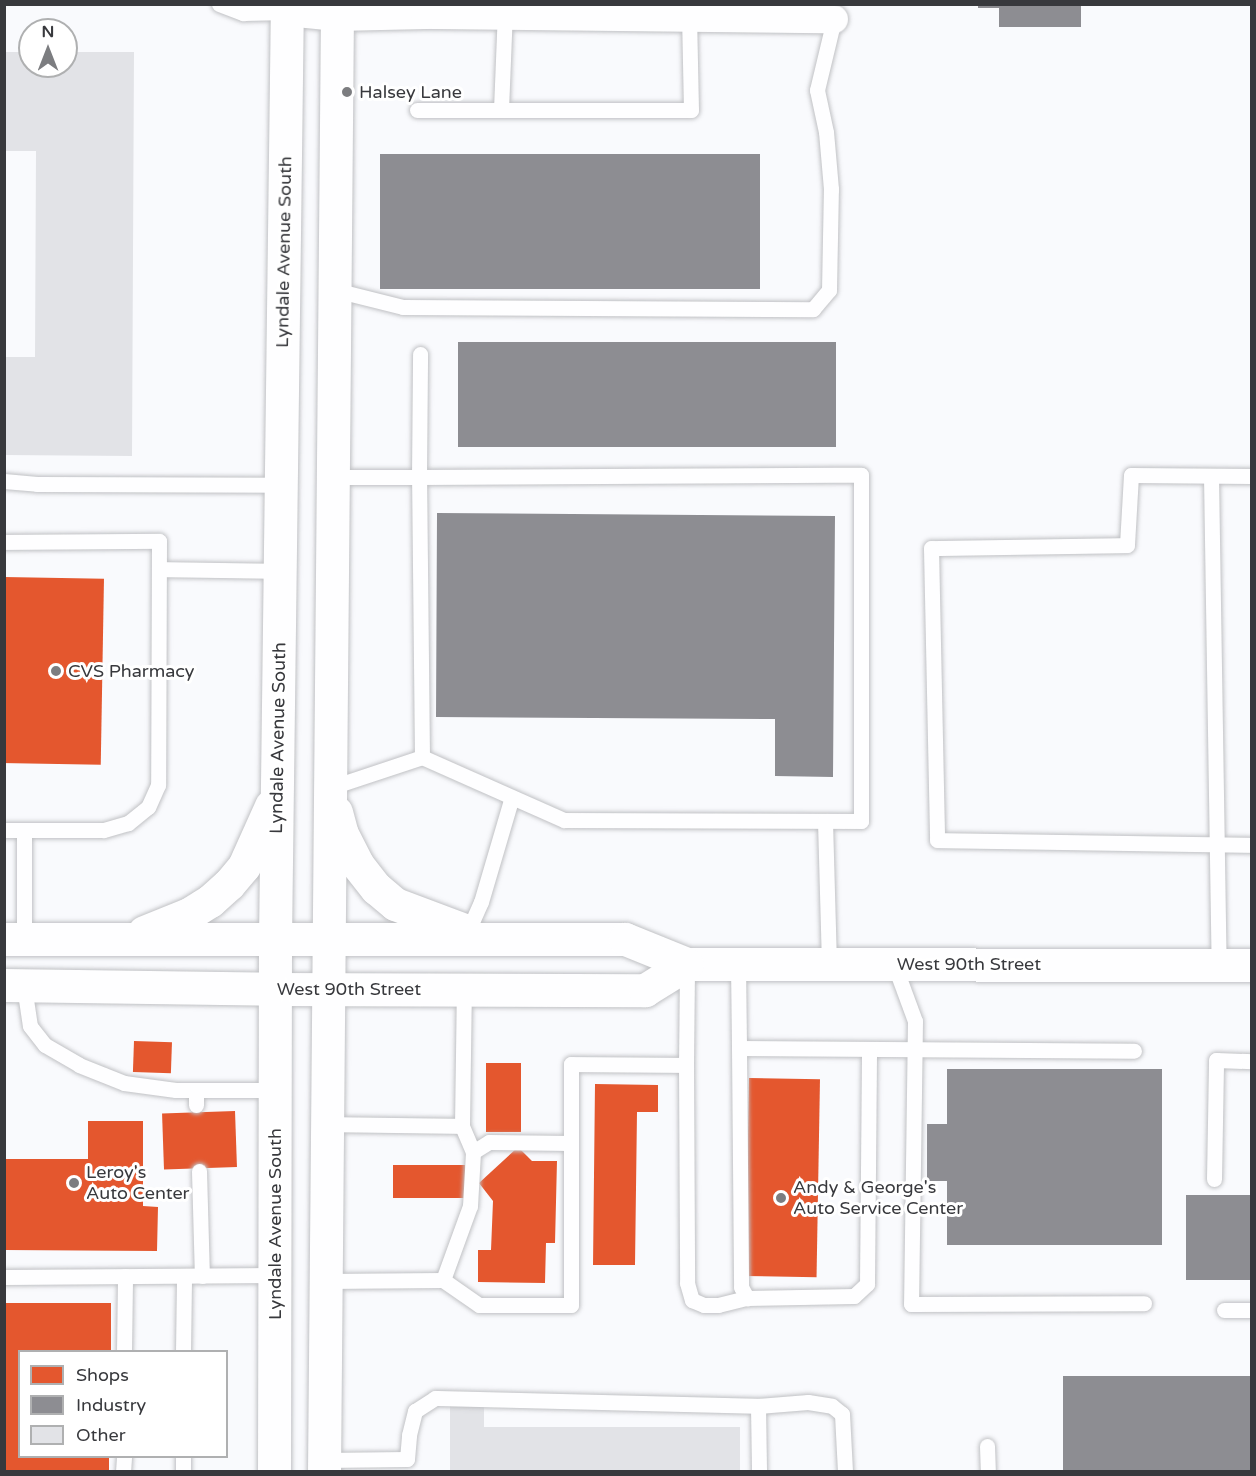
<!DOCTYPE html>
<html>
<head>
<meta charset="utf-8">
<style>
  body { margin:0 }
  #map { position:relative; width:1256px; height:1476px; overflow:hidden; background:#f9fafd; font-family:"Varela Round",sans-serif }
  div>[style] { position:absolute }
  .shops>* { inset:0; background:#e4572e; transform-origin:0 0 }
  .industry>* { inset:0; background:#8d8d92; transform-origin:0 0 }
  .building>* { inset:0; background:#e2e3e7 }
  .roads { filter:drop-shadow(0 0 2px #c0c1c4) drop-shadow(0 0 2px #c0c1c4) }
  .lane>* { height:15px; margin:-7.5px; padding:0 7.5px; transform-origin:7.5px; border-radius:7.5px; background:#fefeff }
  .street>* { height:28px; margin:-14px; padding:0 14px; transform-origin:14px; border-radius:14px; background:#fefeff }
  .secondary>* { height:33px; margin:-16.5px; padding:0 16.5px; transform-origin:16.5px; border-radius:16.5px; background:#fefeff }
  .dots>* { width:16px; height:16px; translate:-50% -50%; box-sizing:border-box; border:3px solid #fff; border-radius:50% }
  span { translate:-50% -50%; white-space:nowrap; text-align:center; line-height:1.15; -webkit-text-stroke:6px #fff; paint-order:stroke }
  .poi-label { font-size:18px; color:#38393d }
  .left { translate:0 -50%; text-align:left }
  .street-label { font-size:18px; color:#38393d }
  .frame { position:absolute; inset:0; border:6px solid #38393d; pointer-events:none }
  .legend { position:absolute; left:18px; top:1350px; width:210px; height:108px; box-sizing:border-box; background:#fff; border:2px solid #afb0b1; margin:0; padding:8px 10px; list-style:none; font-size:18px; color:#38393d }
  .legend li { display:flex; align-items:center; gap:12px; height:30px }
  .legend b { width:30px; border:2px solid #afb0b1 }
  .north { position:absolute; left:18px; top:18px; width:60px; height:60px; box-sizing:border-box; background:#fff; border:2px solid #afb0b1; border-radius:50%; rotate:0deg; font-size:16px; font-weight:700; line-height:24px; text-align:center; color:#38393d }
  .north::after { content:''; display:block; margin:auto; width:21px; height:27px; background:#7c7d80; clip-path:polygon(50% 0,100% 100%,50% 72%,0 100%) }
</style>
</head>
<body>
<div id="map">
  <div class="shops">
    <i style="left:4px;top:577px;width:100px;height:186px;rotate:1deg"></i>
    <i style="left:134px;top:1041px;width:38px;height:31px;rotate:2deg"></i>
    <i style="left:486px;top:1063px;width:35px;height:69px"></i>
    <i style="left:749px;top:1078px;width:71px;height:198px;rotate:1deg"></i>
    <i style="clip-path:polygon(595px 1084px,658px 1085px,658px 1112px,637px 1112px,635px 1265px,593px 1265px)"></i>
    <i style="left:235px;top:1111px;width:56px;height:73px;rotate:88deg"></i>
    <i style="clip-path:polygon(88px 1121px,143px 1121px,143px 1206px,158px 1207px,157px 1251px,4px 1250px,4px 1159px,88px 1159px)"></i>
    <i style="clip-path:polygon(518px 1147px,532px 1161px,557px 1161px,555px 1243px,546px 1243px,545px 1283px,478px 1282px,478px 1250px,491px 1250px,493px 1201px,479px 1183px)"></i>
    <i style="left:393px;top:1165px;width:72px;height:33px"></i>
    <i style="clip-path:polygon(5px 1303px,111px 1303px,111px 1352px,20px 1352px,20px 1456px,109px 1456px,109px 1472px,5px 1472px)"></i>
  </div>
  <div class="industry">
    <i style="clip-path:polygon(978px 4px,1081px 4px,1081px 27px,999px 27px,999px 8px,978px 8px)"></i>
    <i style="left:380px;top:154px;width:380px;height:135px"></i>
    <i style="left:458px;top:342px;width:378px;height:105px"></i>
    <i style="clip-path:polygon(437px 513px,835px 516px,833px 777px,775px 776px,775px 719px,436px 717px)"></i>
    <i style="clip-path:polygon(947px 1069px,1162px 1069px,1162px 1245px,947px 1245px,947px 1181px,927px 1181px,927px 1124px,947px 1124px)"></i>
    <i style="left:1186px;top:1195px;width:66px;height:85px"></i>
    <i style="left:1063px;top:1376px;width:189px;height:96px"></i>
  </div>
  <div class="building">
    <i style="clip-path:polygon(4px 52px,30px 52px,30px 66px,66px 66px,66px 52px,134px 52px,132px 456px,4px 455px,4px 357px,35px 357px,36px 151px,4px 151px)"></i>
    <i style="clip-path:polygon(450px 1404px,484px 1404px,484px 1427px,740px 1427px,740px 1472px,450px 1472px)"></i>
  </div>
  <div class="roads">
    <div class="lane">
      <i style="left:219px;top:4px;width:26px;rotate:21deg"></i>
      <i style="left:243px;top:13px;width:44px;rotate:-1.3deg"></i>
      <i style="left:505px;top:10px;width:100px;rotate:92.3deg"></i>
      <i style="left:501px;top:110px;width:190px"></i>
      <i style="left:691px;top:110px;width:92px;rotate:-91.2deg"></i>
      <i style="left:417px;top:110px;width:84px"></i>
      <i style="left:335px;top:290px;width:70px;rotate:14deg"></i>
      <i style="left:403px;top:307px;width:410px;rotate:0.3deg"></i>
      <i style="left:813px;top:309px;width:25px;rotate:-50deg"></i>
      <i style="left:829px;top:290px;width:101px;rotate:-88.9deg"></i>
      <i style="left:831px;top:189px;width:57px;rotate:-95deg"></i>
      <i style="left:826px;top:132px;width:43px;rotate:-102.1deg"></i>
      <i style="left:817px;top:90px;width:73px;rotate:-76.5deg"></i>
      <i style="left:1211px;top:476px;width:489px;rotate:89.1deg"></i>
      <i style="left:1252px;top:476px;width:121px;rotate:-179.5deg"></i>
      <i style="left:1131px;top:475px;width:70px;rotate:93.3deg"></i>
      <i style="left:1127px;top:545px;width:196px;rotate:179.1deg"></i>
      <i style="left:931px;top:548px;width:292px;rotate:88.8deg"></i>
      <i style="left:937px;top:840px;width:315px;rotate:0.9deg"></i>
      <i style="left:333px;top:477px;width:86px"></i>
      <i style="left:419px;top:477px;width:442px;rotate:-0.3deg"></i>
      <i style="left:861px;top:475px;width:346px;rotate:90deg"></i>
      <i style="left:861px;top:821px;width:297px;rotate:-179.8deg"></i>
      <i style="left:564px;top:820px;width:155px;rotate:-156.1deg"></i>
      <i style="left:422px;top:757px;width:280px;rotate:-90.6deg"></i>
      <i style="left:419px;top:477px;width:123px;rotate:-89.5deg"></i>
      <i style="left:4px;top:481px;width:33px;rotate:5deg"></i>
      <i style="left:37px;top:484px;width:244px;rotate:0.2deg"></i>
      <i style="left:4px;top:542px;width:155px;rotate:-0.4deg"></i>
      <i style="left:159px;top:541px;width:244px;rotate:90.2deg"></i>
      <i style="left:158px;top:785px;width:24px;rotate:114deg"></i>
      <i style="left:148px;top:807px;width:26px;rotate:141deg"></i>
      <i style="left:128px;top:823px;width:26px;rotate:164deg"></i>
      <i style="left:103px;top:830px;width:99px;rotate:180deg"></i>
      <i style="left:159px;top:569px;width:121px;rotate:0.9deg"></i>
      <i style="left:329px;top:788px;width:98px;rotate:-18.4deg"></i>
      <i style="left:825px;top:821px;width:143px;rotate:88.4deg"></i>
      <i style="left:24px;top:830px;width:108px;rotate:90deg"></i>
      <i style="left:468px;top:931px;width:32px;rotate:-66deg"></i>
      <i style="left:481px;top:902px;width:109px;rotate:-73.6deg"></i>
      <i style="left:738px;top:964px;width:84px;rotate:89.3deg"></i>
      <i style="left:739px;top:1048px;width:395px;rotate:0.4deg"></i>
      <i style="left:894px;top:964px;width:61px;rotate:69.8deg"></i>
      <i style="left:915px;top:1021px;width:283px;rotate:90.8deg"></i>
      <i style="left:911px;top:1304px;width:233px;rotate:-0.2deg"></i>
      <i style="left:24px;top:986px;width:40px;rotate:81.5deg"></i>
      <i style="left:30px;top:1026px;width:24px;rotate:52deg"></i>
      <i style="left:45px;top:1045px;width:39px;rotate:30deg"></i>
      <i style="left:79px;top:1065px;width:48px;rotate:21.8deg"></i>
      <i style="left:124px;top:1083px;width:52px;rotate:7.7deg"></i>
      <i style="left:176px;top:1090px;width:99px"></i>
      <i style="left:739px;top:1048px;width:239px;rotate:89.5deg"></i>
      <i style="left:741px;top:1287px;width:13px;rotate:61deg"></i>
      <i style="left:747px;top:1298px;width:107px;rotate:-1.1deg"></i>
      <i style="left:854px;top:1296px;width:18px;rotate:-43deg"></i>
      <i style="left:867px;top:1284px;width:234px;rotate:-89.5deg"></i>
      <i style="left:686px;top:1065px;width:218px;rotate:89.7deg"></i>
      <i style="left:687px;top:1283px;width:18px;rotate:74deg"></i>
      <i style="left:692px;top:1300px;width:13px;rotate:23deg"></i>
      <i style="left:704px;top:1305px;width:14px"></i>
      <i style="left:718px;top:1305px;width:30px;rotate:-14deg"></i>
      <i style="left:196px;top:1090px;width:15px;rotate:90deg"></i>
      <i style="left:327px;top:1124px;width:135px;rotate:0.8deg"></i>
      <i style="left:462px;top:1126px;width:137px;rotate:-89.2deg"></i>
      <i style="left:473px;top:1152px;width:19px;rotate:-32deg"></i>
      <i style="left:489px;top:1142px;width:82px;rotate:0.7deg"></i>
      <i style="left:199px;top:1171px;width:105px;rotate:88.4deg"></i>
      <i style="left:1214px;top:1179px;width:119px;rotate:-89deg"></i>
      <i style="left:1216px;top:1060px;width:36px;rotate:2deg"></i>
      <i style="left:4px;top:1277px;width:271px;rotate:-0.4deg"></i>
      <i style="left:443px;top:1280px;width:79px;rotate:-70deg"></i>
      <i style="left:470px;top:1206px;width:54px;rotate:-86.8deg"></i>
      <i style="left:473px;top:1152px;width:28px;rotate:-113deg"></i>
      <i style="left:325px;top:1281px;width:118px;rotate:-0.5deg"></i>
      <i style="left:443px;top:1280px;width:44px;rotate:34.8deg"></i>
      <i style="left:479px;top:1305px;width:92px"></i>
      <i style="left:571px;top:1305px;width:241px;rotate:-90deg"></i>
      <i style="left:571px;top:1064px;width:115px;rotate:0.5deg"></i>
      <i style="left:686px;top:1065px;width:100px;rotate:-89.4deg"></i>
      <i style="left:1224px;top:1310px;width:28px"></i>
      <i style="left:124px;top:1352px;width:76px;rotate:-89.2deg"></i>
      <i style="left:183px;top:1352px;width:76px;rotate:-89.2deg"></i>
      <i style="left:758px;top:1406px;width:50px;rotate:-4.6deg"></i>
      <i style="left:808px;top:1402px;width:24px;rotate:9deg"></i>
      <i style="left:832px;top:1406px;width:13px;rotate:39deg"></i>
      <i style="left:842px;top:1414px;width:58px;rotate:87deg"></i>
      <i style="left:987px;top:1446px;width:26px;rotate:88deg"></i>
      <i style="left:324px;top:1460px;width:83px;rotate:-0.7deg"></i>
      <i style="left:407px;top:1459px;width:24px;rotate:-85deg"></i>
      <i style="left:409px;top:1435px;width:25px;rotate:-76deg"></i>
      <i style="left:415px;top:1411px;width:24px;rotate:-33deg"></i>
      <i style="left:435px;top:1398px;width:323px;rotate:1.4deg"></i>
      <i style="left:758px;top:1406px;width:66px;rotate:89.1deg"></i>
      <i style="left:123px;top:1472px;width:16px;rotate:-86deg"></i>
      <i style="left:183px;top:1472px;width:16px;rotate:-90deg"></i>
    </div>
    <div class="street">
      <i style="left:287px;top:12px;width:50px;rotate:5.7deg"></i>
      <i style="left:337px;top:17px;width:89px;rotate:-1.3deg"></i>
      <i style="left:426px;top:15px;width:408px;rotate:0.6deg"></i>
    </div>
    <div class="secondary">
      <i style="left:336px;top:812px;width:23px;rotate:75deg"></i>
      <i style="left:342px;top:834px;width:34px;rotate:63deg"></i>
      <i style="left:357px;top:864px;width:31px;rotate:52deg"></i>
      <i style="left:376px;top:888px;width:25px;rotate:40deg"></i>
      <i style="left:395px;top:904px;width:74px;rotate:20.6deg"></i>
      <i style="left:144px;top:932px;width:48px;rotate:-21.8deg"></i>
      <i style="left:189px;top:914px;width:25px;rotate:-32deg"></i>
      <i style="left:210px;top:901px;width:25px;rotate:-42deg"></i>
      <i style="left:229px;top:884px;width:23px;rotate:-50deg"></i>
      <i style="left:244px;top:866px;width:66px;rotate:-65.8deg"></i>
      <i style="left:4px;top:939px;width:621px"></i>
      <i style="left:625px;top:939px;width:67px;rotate:22deg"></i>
      <i style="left:687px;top:964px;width:565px;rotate:0.1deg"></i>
      <i style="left:4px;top:985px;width:271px;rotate:0.8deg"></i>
      <i style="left:275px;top:989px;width:370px;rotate:0.2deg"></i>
      <i style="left:645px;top:990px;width:49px;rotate:-31.8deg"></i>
      <i style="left:274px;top:1472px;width:532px;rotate:-89.89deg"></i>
      <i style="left:275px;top:940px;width:936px;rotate:-89.27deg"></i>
      <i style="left:324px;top:1472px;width:1468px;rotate:-89.49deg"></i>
    </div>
  </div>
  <div class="dots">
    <i style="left:347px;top:92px;background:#7c7d80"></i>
    <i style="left:56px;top:671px;background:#7c7d80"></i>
    <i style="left:74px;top:1183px;background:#7c7d80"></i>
    <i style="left:781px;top:1198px;background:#7c7d80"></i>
  </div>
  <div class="poi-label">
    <span class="left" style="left:359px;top:92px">Halsey Lane</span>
    <span class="left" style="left:68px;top:671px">CVS Pharmacy</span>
    <span class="left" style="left:86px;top:1183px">Leroy's<br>Auto Center</span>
    <span class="left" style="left:793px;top:1198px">Andy &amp; George's<br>Auto Service Center</span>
  </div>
  <div class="street-label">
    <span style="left:284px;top:252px;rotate:-89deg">Lyndale Avenue South</span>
    <span style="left:278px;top:738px;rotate:-89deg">Lyndale Avenue South</span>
    <span style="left:969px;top:964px">West 90th Street</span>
    <span style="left:349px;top:989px">West 90th Street</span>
    <span style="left:275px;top:1224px;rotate:-90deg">Lyndale Avenue South</span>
  </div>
  <div class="frame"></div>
  <ul class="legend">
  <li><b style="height:16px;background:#e4572e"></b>Shops</li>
  <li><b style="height:16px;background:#8d8d92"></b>Industry</li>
  <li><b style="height:16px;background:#e2e3e7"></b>Other</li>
  </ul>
  <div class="north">N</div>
</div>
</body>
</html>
